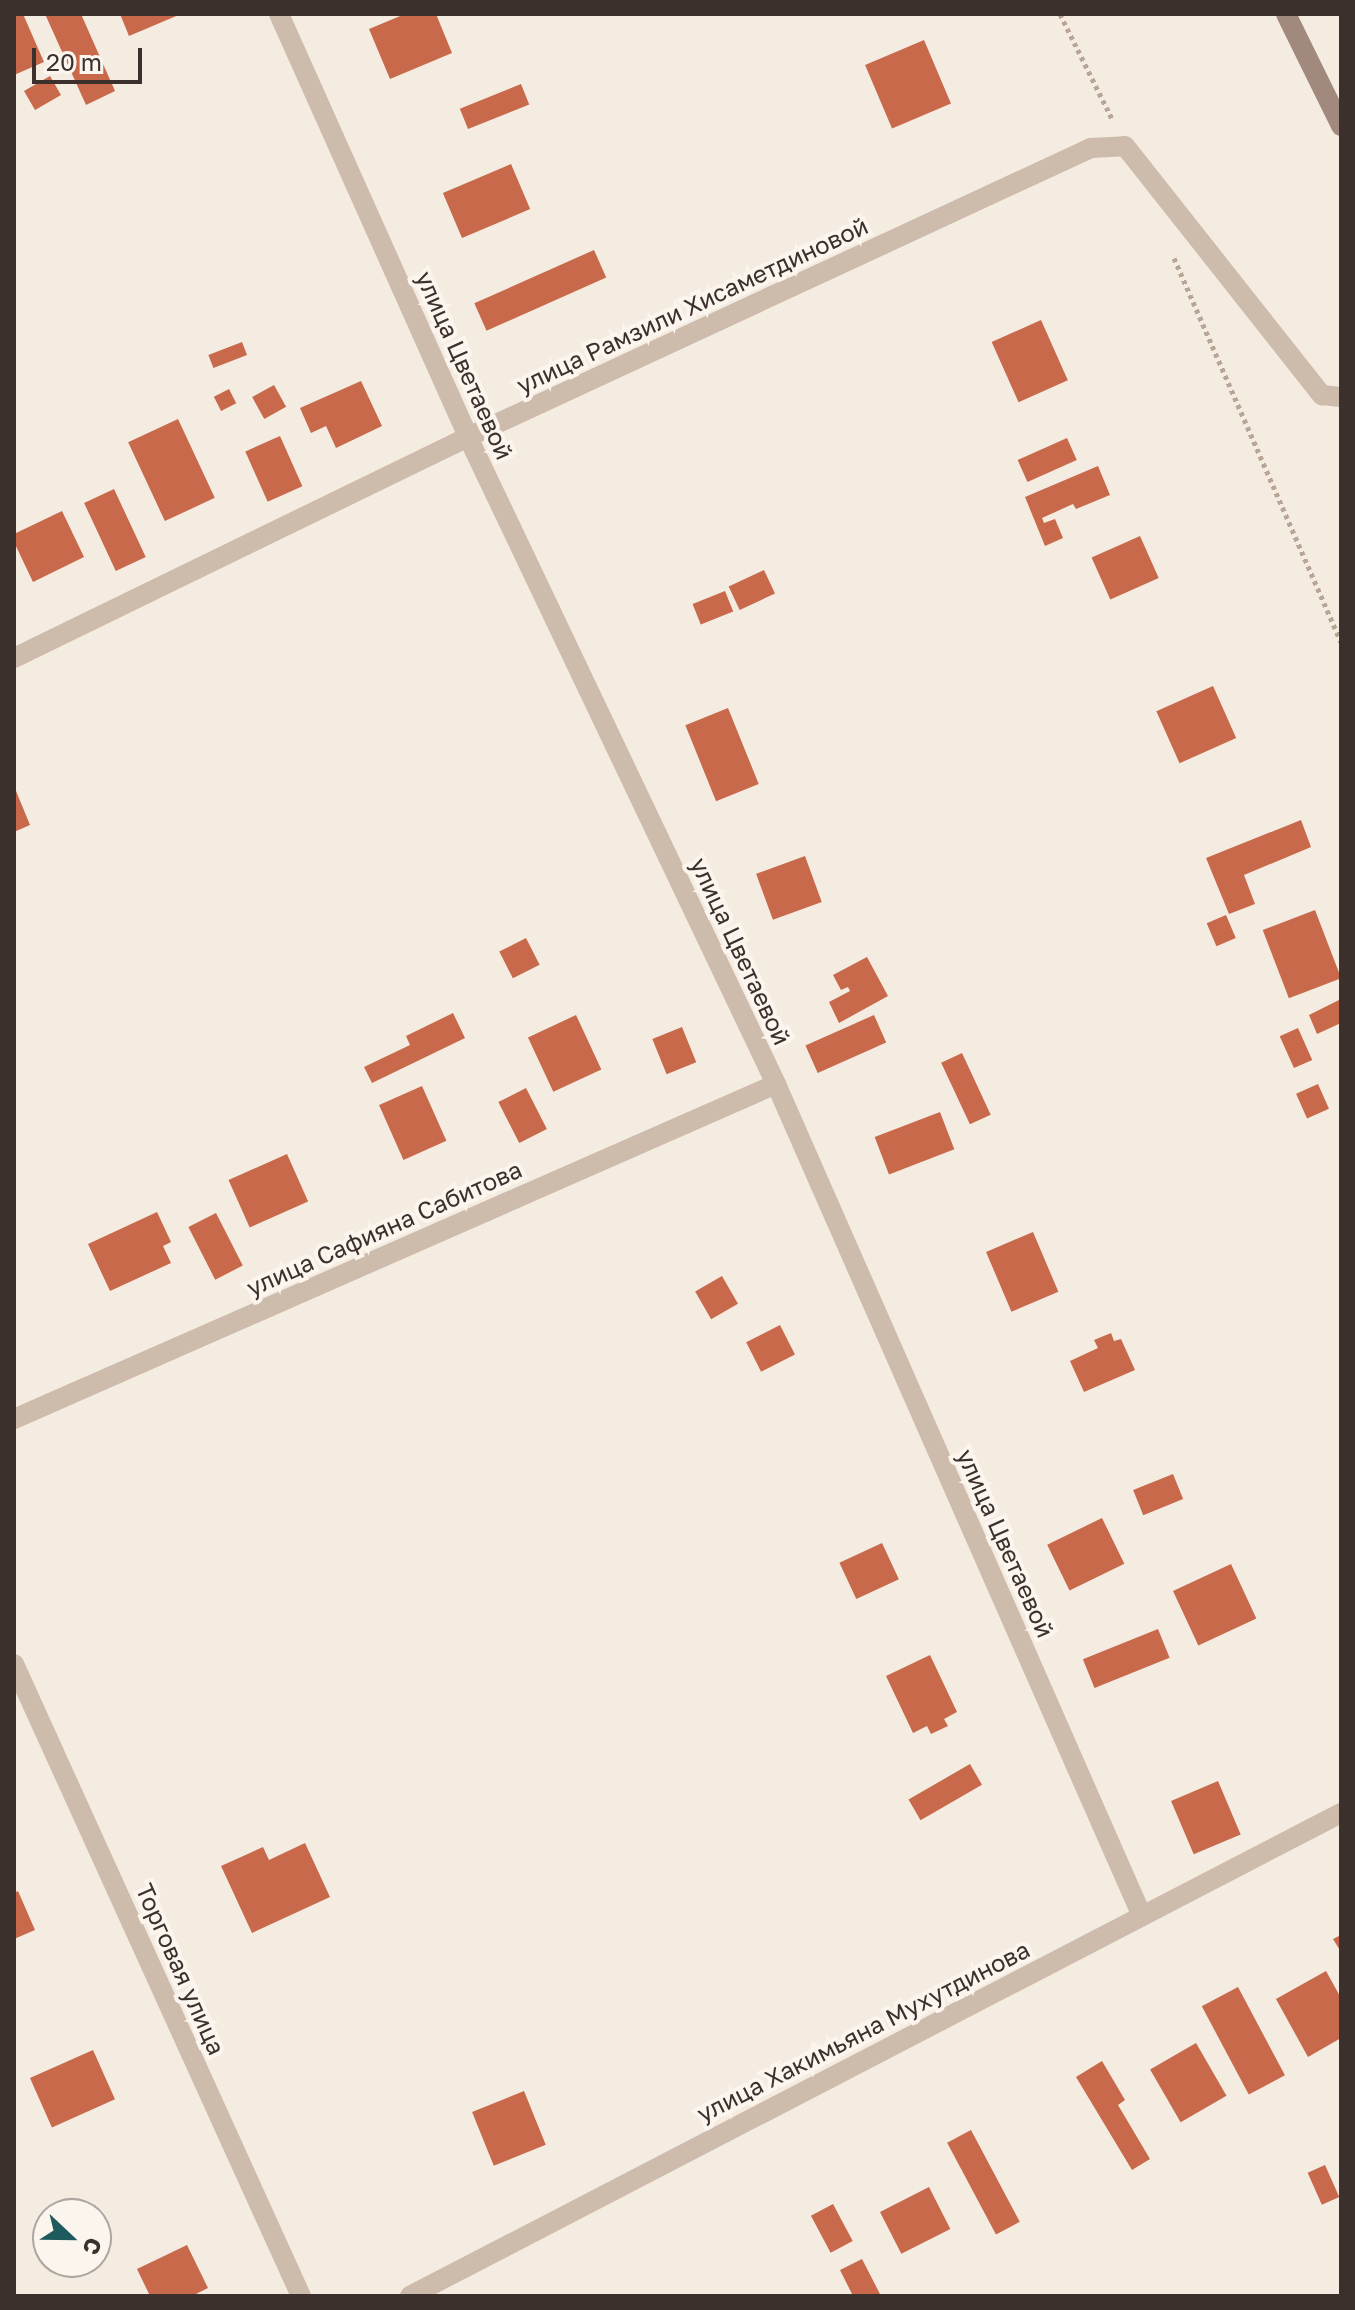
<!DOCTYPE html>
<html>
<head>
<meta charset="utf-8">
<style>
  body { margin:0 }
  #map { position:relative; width:1355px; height:2310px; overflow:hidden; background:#f4ebe1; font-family:"Golos Text",sans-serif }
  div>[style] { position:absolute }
  .building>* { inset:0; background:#c8694b; transform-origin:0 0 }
  .path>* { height:5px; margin-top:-2.5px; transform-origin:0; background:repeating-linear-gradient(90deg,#b9a596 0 4px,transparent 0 8px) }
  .street>* { height:20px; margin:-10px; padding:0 10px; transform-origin:10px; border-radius:10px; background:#cdbbac }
  .secondary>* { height:20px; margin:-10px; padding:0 10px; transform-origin:10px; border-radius:10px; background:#a18a7d }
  span { translate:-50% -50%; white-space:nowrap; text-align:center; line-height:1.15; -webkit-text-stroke:8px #fbf5ee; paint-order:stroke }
  .street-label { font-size:24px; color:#3b302b }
  .frame { position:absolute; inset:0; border:16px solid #3b302b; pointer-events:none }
  .north { position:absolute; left:32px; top:2198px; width:80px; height:80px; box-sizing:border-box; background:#fbf5ee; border:2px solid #aea6a0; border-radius:50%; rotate:112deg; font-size:22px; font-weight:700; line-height:32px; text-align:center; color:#3b302b }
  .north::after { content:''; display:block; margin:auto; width:28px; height:36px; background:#1f5a5e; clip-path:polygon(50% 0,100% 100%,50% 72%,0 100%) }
  .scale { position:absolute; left:32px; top:48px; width:110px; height:36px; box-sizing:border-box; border:4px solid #3b302b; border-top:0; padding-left:10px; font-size:24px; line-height:28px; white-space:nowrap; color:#3b302b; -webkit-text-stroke:6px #fbf5ee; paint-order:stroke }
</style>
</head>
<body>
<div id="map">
  <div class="building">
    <i style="clip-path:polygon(14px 14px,23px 14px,44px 62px,14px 75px)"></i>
    <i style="clip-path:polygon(45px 14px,81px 14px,115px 91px,86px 105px)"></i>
    <i style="clip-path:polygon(120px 14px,181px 14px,129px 36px)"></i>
    <i style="clip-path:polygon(405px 14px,436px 14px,452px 53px,390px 79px,369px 29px)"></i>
    <i style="left:924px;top:40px;width:69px;height:64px;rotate:67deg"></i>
    <i style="left:50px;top:76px;width:22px;height:30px;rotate:60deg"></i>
    <i style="left:521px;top:84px;width:22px;height:66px;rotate:68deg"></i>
    <i style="left:511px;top:164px;width:49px;height:74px;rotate:67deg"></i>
    <i style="left:594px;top:250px;width:30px;height:131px;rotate:66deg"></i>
    <i style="left:1041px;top:320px;width:66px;height:54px;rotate:66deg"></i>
    <i style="left:242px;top:342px;width:14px;height:36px;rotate:69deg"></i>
    <i style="clip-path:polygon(361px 381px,382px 426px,336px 448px,326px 426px,311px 433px,300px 408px)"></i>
    <i style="left:274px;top:385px;width:25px;height:25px;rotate:61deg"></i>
    <i style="left:229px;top:389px;width:16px;height:17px;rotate:63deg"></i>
    <i style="left:178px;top:419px;width:87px;height:55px;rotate:65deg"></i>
    <i style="left:280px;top:436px;width:55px;height:38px;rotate:66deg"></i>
    <i style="left:1067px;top:438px;width:24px;height:54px;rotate:66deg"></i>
    <i style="clip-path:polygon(1098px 466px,1110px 495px,1076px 509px,1073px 504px,1042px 518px,1044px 523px,1055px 519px,1063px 538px,1045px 546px,1025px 497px)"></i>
    <i style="left:114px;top:489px;width:75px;height:33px;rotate:65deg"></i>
    <i style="clip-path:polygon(62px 511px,84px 557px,33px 582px,14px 542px,14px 534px)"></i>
    <i style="left:1140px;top:536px;width:46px;height:53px;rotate:66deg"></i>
    <i style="left:764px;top:570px;width:26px;height:39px;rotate:65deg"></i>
    <i style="left:725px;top:591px;width:22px;height:35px;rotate:68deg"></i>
    <i style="left:1213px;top:686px;width:57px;height:62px;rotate:66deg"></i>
    <i style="left:728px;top:708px;width:82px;height:46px;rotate:68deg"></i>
    <i style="clip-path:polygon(14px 786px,30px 825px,14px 832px)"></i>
    <i style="clip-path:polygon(1301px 820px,1311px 847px,1244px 875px,1255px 904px,1229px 914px,1206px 858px)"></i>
    <i style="left:805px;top:856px;width:49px;height:52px;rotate:70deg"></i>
    <i style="left:1315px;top:910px;width:73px;height:56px;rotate:69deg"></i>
    <i style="left:1226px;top:915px;width:25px;height:21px;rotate:67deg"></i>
    <i style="left:526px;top:938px;width:30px;height:30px;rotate:63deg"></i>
    <i style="clip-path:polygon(867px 957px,888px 996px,839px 1023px,829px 1002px,850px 991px,848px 987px,841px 990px,833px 975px)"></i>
    <i style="clip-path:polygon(1341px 999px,1341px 1023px,1317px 1034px,1309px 1015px)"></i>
    <i style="clip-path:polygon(453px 1013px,465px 1038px,372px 1083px,364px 1067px,410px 1045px,406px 1036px)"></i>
    <i style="left:576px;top:1015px;width:60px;height:53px;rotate:65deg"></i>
    <i style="left:874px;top:1015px;width:30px;height:75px;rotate:66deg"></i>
    <i style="left:682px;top:1027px;width:38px;height:32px;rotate:68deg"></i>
    <i style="left:1298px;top:1028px;width:35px;height:20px;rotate:66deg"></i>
    <i style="left:962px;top:1053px;width:68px;height:23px;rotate:65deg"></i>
    <i style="left:1318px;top:1084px;width:27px;height:24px;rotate:66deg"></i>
    <i style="left:422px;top:1086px;width:60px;height:47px;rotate:66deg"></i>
    <i style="left:526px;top:1088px;width:46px;height:31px;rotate:63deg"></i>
    <i style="left:940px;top:1112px;width:40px;height:70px;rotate:69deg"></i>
    <i style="left:287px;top:1154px;width:52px;height:64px;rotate:66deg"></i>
    <i style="clip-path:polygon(157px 1212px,171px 1242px,163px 1246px,171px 1263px,110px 1291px,88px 1244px)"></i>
    <i style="left:216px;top:1213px;width:59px;height:31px;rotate:63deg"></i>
    <i style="left:1033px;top:1232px;width:65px;height:51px;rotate:67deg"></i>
    <i style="left:722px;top:1276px;width:32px;height:31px;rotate:60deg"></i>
    <i style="left:780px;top:1325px;width:33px;height:38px;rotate:63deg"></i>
    <i style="clip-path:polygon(1111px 1333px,1114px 1341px,1121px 1339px,1135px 1370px,1084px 1392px,1070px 1361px,1098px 1348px,1094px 1340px)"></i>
    <i style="left:1173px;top:1474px;width:27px;height:43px;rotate:68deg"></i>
    <i style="left:1102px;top:1518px;width:51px;height:61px;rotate:64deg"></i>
    <i style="left:882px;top:1543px;width:40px;height:47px;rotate:65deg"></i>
    <i style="left:1231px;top:1564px;width:60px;height:64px;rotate:65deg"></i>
    <i style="left:1158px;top:1629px;width:31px;height:81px;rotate:68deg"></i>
    <i style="clip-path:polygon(930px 1655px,957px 1712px,944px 1719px,948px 1726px,931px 1734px,927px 1726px,913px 1733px,886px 1676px)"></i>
    <i style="left:970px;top:1764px;width:24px;height:71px;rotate:60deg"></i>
    <i style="left:1218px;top:1781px;width:58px;height:51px;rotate:67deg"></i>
    <i style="clip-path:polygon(305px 1843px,330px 1897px,252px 1933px,221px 1866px,263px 1847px,269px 1860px)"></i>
    <i style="clip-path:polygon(18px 1891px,35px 1930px,14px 1939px,14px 1893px)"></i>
    <i style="clip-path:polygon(1341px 1935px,1341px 1952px,1333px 1939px)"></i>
    <i style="clip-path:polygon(1326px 1971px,1341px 1998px,1341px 2038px,1308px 2057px,1276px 1999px)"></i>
    <i style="left:1238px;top:1987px;width:100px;height:41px;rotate:62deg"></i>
    <i style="left:1196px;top:2043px;width:61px;height:53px;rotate:60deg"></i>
    <i style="left:93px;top:2050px;width:54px;height:69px;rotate:66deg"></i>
    <i style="clip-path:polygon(1102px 2061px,1125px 2100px,1118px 2105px,1150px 2159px,1132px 2170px,1076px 2077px)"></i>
    <i style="left:524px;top:2091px;width:58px;height:56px;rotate:68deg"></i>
    <i style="left:971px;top:2130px;width:104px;height:27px;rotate:62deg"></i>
    <i style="left:1325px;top:2165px;width:35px;height:19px;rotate:66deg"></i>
    <i style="left:929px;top:2187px;width:47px;height:55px;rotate:63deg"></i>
    <i style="left:833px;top:2204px;width:42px;height:25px;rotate:62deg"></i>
    <i style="clip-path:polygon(187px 2245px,208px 2288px,192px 2296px,150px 2296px,137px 2269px)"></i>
    <i style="clip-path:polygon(862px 2259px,881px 2296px,853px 2296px,840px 2270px)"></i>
  </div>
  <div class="path">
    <i style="left:1060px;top:14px;width:119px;rotate:63.6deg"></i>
    <i style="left:1174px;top:258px;width:419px;rotate:66.5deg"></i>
  </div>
  <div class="street">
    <i style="left:279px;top:14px;width:463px;rotate:65.9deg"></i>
    <i style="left:468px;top:437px;width:717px;rotate:64.54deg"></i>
    <i style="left:776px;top:1084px;width:909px;rotate:66.26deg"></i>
    <i style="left:14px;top:658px;width:505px;rotate:-25.96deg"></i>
    <i style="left:468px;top:437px;width:687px;rotate:-24.89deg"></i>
    <i style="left:1091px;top:148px;width:34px;rotate:-3deg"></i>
    <i style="left:1125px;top:146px;width:318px;rotate:51.7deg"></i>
    <i style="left:1322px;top:395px;width:19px;rotate:6deg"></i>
    <i style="left:14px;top:1419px;width:832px;rotate:-23.73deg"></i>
    <i style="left:14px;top:1664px;width:694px;rotate:65.58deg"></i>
    <i style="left:410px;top:2296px;width:1049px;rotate:-27.42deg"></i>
  </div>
  <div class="secondary">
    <i style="left:1286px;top:14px;width:125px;rotate:63.8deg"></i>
  </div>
  <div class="street-label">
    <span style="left:692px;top:305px;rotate:-25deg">улица Рамзили Хисаметдиновой</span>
    <span style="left:465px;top:365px;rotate:66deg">улица Цветаевой</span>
    <span style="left:741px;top:951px;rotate:65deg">улица Цветаевой</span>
    <span style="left:384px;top:1228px;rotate:-24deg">улица Сафияна Сабитова</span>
    <span style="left:1006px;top:1543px;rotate:66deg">улица Цветаевой</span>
    <span style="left:181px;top:1969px;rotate:66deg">Торговая улица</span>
    <span style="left:863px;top:2031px;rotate:-27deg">улица Хакимьяна Мухутдинова</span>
  </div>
  <div class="frame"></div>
  <div class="north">С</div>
  <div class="scale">20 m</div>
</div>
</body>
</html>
